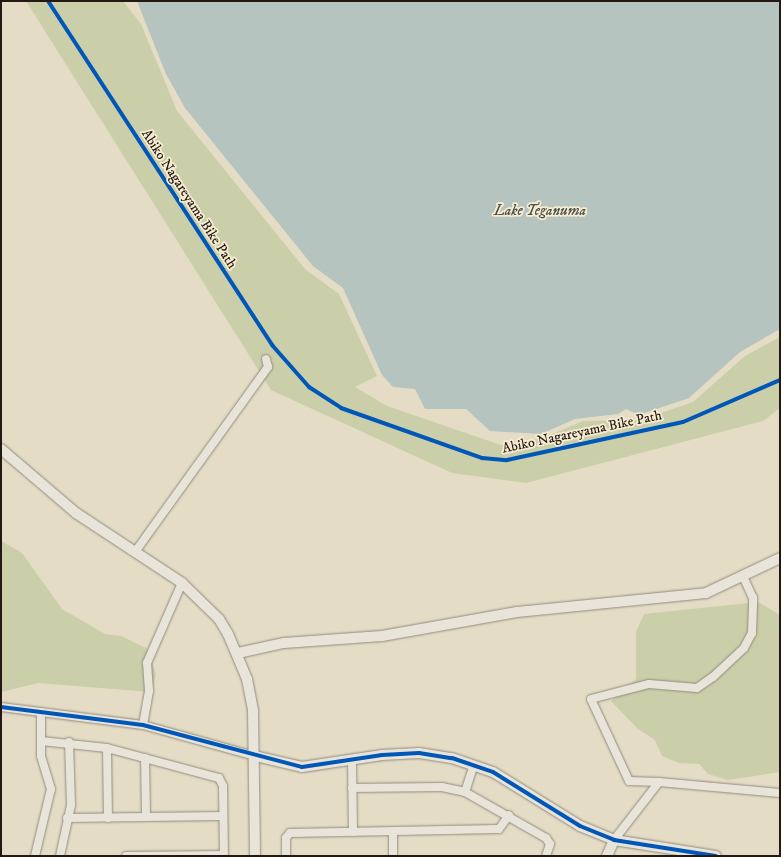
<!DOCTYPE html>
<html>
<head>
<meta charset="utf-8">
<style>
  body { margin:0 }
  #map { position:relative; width:781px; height:857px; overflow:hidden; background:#e4dcc5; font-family:"IM FELL DW Pica",serif }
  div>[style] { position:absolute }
  .green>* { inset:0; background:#cacfaa }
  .water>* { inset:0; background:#b5c4be }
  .roads { filter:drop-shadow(0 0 1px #928b7e) drop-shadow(0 0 1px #928b7e) }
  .minor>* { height:8px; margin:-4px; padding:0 4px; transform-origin:4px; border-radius:4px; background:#e9e4d9 }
  .tertiary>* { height:10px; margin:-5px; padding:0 5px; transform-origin:5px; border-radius:5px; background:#e9e4d9 }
  .cycleway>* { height:4px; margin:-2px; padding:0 2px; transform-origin:2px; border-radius:2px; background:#0057b8 }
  span { translate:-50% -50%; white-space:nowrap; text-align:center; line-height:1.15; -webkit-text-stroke:3.5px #f6ecd1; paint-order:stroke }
  .street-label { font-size:14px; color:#231812 }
  .water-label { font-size:15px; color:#4f514d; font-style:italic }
  .frame { position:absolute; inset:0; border:2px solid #231812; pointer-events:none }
</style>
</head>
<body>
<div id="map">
  <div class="green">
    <i style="clip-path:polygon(26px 1px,123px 1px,141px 24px,177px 111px,305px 269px,339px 294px,377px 376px,355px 387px,387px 406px,501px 445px,543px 438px,583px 421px,640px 420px,693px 402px,745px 356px,780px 337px,780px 408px,763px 421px,526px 483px,452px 473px,271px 390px)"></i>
    <i style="clip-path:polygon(1px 541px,22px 553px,62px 609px,105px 634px,121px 636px,148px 649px,156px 675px,151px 692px,38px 683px,1px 692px)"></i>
    <i style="clip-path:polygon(758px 602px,780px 615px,780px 772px,728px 780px,708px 774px,699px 764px,679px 763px,662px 756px,655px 740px,638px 729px,611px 701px,636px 679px,636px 632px,644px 614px)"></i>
  </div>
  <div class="water">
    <i style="clip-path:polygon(137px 1px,780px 1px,780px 329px,740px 352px,689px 398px,639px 415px,626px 409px,618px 414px,575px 419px,541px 434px,490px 431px,466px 409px,425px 409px,415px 389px,393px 387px,382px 375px,343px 288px,313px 266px,185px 108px,166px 74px)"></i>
  </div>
  <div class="roads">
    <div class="minor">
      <i style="left:135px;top:552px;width:228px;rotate:-54.3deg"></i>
      <i style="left:268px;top:367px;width:8px;rotate:-104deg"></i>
      <i style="left:1px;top:707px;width:143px;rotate:7.2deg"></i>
      <i style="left:143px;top:725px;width:116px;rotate:15.5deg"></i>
      <i style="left:143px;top:725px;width:35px;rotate:-80deg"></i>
      <i style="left:149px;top:691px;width:28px;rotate:-94deg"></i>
      <i style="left:147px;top:663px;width:87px;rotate:-66.4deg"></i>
      <i style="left:41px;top:741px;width:66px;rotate:6.1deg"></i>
      <i style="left:107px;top:748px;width:116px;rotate:15deg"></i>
      <i style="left:219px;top:778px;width:9px;rotate:63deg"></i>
      <i style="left:223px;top:786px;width:70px;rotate:89.2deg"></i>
      <i style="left:107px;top:748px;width:70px;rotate:89.2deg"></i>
      <i style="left:145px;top:758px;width:59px;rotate:89deg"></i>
      <i style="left:352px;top:760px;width:72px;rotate:89.2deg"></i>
      <i style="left:659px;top:782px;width:121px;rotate:5.2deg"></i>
      <i style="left:352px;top:788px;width:90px;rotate:-0.6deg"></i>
      <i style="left:442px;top:787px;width:24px;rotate:12deg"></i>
      <i style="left:465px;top:792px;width:93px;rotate:29.6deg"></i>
      <i style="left:546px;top:838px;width:7px;rotate:56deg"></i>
      <i style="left:550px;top:844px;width:13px;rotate:108deg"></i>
      <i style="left:465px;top:792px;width:28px;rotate:-72deg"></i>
      <i style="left:67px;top:818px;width:156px;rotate:-0.7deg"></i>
      <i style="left:614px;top:840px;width:73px;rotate:-52.2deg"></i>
      <i style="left:659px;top:782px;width:30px;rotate:-178deg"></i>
      <i style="left:629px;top:781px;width:90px;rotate:-114.9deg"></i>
      <i style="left:591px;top:699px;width:60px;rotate:-14.5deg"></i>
      <i style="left:649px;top:684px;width:48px;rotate:4.8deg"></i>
      <i style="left:697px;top:688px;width:19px;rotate:-35deg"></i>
      <i style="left:713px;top:677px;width:42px;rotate:-43.1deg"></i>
      <i style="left:744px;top:648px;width:17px;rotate:-62deg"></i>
      <i style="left:752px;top:633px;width:35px;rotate:-88deg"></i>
      <i style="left:753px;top:598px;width:23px;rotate:-115deg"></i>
      <i style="left:35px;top:856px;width:69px;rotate:-76.6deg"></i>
      <i style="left:51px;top:789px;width:34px;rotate:-107deg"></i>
      <i style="left:41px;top:756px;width:44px;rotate:-90deg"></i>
      <i style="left:60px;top:856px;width:52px;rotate:-77.8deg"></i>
      <i style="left:71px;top:805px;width:63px;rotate:-91.8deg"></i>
      <i style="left:126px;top:856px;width:98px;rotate:-0.6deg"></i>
      <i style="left:286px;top:856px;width:18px;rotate:-90deg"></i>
      <i style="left:286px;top:838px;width:6px;rotate:-51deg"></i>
      <i style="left:290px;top:833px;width:209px;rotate:-1.1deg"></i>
      <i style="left:499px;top:829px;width:17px;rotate:-54deg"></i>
      <i style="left:393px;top:856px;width:25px;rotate:-90deg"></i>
    </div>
    <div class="tertiary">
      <i style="left:1px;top:449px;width:99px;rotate:40.5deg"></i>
      <i style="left:76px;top:513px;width:127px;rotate:33.4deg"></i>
      <i style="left:182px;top:583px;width:52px;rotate:44.2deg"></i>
      <i style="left:219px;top:619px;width:17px;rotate:59deg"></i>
      <i style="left:228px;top:634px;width:49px;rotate:67.1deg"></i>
      <i style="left:247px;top:679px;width:33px;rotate:79deg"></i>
      <i style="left:253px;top:711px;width:145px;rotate:89.2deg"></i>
      <i style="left:238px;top:653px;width:47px;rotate:-12.3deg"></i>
      <i style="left:284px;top:643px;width:98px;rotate:-4.1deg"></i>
      <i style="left:382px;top:636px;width:137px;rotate:-10.1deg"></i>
      <i style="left:517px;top:612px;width:190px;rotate:-5.7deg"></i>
      <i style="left:706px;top:593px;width:82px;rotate:-25.3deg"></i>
      <i style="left:255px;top:756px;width:48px;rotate:13.2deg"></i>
      <i style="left:302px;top:767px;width:81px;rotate:-8.5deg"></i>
      <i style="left:382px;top:755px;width:37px;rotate:-3deg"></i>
      <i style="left:419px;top:753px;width:33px;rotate:9deg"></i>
      <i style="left:452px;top:758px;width:43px;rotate:18.9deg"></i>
      <i style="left:493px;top:772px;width:102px;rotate:31.8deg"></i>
      <i style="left:580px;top:826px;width:37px;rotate:22deg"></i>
      <i style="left:614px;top:840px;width:103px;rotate:8.9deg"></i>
      <i style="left:607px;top:856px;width:17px;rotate:-66deg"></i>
    </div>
  </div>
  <div class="cycleway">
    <i style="left:48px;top:1px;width:411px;rotate:56.9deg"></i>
    <i style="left:272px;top:345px;width:56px;rotate:48.6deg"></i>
    <i style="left:309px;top:387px;width:38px;rotate:33deg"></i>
    <i style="left:341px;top:408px;width:150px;rotate:19.5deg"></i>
    <i style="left:482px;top:458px;width:25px;rotate:5deg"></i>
    <i style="left:507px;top:460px;width:180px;rotate:-12.2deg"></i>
    <i style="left:683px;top:422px;width:106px;rotate:-23.4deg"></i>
    <i style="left:1px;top:707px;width:143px;rotate:7.2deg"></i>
    <i style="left:143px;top:725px;width:164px;rotate:14.8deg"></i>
    <i style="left:302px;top:767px;width:81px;rotate:-8.5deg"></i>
    <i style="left:382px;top:755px;width:37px;rotate:-3deg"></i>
    <i style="left:419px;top:753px;width:33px;rotate:9deg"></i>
    <i style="left:452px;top:758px;width:43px;rotate:18.9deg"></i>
    <i style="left:493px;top:772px;width:102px;rotate:31.8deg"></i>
    <i style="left:580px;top:826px;width:37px;rotate:22deg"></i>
    <i style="left:614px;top:840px;width:103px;rotate:8.9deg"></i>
  </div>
  <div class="street-label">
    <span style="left:189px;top:199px;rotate:57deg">Abiko Nagareyama Bike Path</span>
    <span style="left:582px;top:432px;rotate:-12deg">Abiko Nagareyama Bike Path</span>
  </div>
  <div class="water-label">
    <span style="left:540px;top:211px">Lake Teganuma</span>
  </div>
  <div class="frame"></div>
</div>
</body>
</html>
